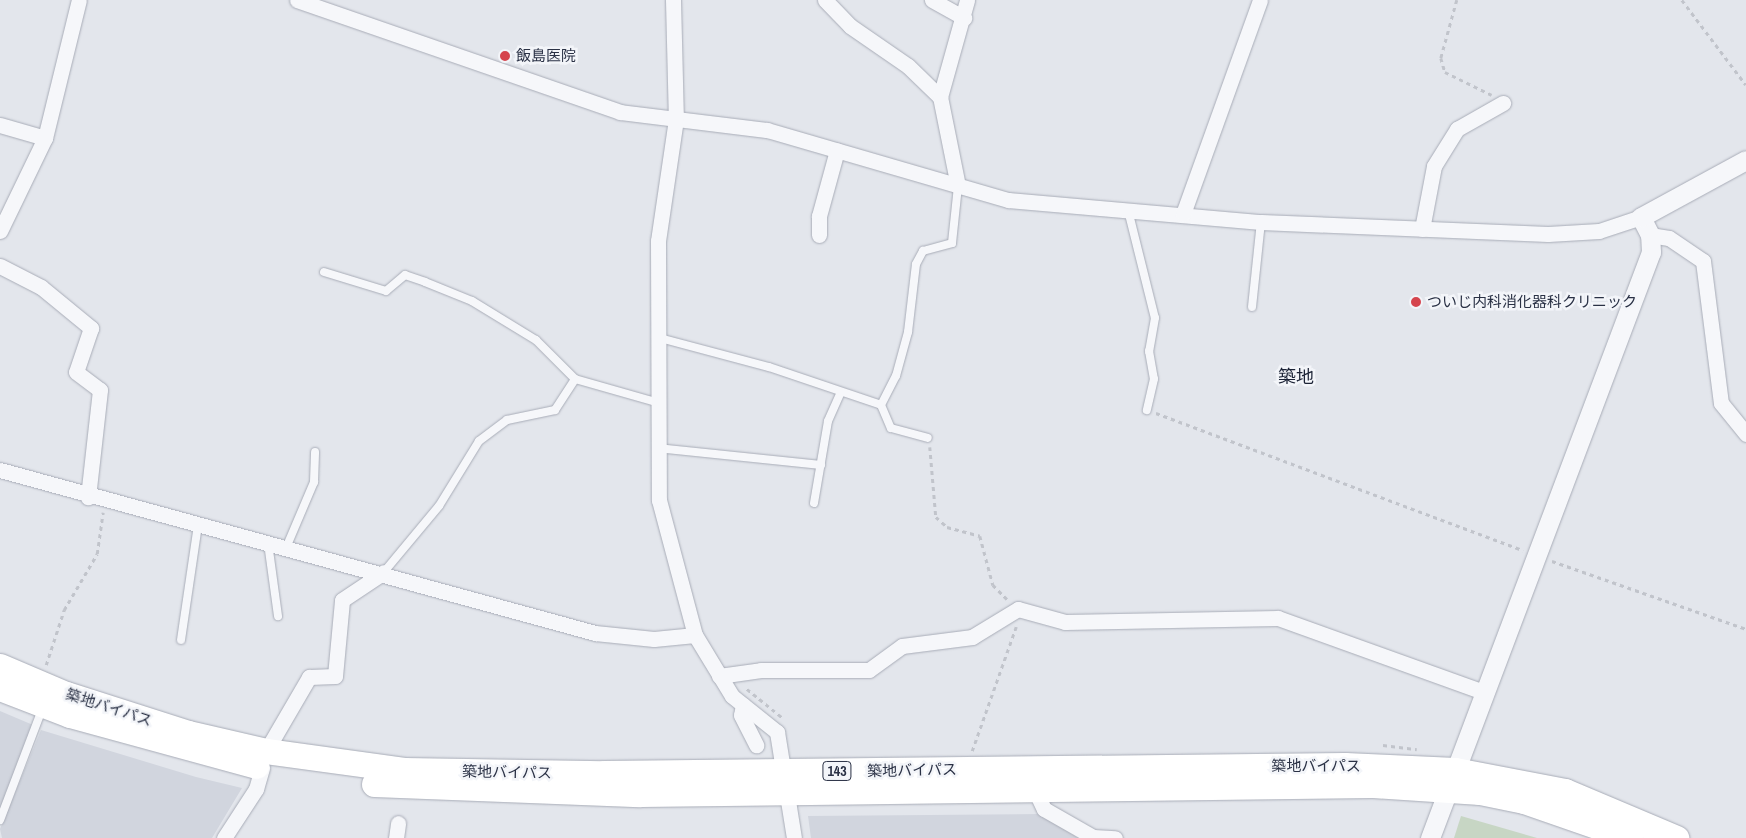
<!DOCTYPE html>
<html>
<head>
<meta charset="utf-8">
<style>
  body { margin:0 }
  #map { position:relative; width:1746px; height:838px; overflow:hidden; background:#e3e6ec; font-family:"Archivo Narrow","Noto Sans JP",sans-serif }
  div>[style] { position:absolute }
  .built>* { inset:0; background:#d1d5de }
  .green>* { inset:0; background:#c7d6c4 }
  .path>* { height:2.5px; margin-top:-1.25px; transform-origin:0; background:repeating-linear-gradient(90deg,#c1c4cb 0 4px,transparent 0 8px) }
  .roads { filter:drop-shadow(0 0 1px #a8acb7) drop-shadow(0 0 1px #a8acb7) }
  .service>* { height:8px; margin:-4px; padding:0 4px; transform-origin:4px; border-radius:4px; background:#f6f7fa }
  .minor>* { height:15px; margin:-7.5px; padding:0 7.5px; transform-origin:7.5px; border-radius:7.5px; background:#f6f7fa }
  .tertiary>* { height:19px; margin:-9.5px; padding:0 9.5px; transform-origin:9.5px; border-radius:9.5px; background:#f6f7fa }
  .trunk>* { height:25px; margin:-12.5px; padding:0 12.5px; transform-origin:12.5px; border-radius:12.5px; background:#fff }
  .dots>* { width:14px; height:14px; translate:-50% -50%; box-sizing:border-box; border:2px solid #f3f5f9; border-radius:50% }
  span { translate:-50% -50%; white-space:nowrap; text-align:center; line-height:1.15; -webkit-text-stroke:5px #f3f5f9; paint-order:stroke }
  .shield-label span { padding:1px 4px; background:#f3f5f9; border:1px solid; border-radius:4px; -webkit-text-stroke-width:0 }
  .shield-label { font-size:14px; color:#2a3145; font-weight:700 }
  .poi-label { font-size:15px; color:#2a3145 }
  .left { translate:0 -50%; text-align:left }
  .street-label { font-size:15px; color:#2a3145 }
  .quarter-label { font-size:18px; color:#1c2336 }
</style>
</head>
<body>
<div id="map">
  <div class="built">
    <i style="clip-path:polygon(0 711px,33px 725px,0 811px)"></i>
    <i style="clip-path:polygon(41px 730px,196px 777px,242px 788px,212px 838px,2px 838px,0 829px)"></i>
    <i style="clip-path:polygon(1040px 814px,1078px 838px,811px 838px,808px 816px)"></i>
  </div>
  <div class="green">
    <i style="clip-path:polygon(1461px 816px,1537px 838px,1454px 838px)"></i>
  </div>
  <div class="path">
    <i style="left:1457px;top:0;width:60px;rotate:105.4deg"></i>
    <i style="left:1441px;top:58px;width:15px;rotate:74deg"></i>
    <i style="left:1445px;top:72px;width:52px;rotate:26.1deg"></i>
    <i style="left:1682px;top:0;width:106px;rotate:53deg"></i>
    <i style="left:1156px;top:413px;width:392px;rotate:20.5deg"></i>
    <i style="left:930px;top:447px;width:70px;rotate:85.1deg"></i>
    <i style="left:936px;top:517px;width:15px;rotate:42deg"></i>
    <i style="left:947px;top:527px;width:34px;rotate:15deg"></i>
    <i style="left:980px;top:536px;width:51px;rotate:75.1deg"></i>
    <i style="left:993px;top:585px;width:20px;rotate:45deg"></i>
    <i style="left:1552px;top:561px;width:206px;rotate:19.3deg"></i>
    <i style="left:46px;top:665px;width:58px;rotate:-71.9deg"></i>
    <i style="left:64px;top:610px;width:65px;rotate:-59.5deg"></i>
    <i style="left:97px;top:554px;width:42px;rotate:-81.9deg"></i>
    <i style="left:747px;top:689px;width:46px;rotate:38.9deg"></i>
    <i style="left:1383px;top:745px;width:34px;rotate:7deg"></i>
    <i style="left:972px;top:751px;width:132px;rotate:-70.5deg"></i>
  </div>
  <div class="roads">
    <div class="service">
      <i style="left:1128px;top:210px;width:111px;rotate:76deg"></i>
      <i style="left:1155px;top:318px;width:34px;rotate:100deg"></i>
      <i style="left:1149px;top:351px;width:28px;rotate:80deg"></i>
      <i style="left:1154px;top:379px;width:32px;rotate:103deg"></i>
      <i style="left:324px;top:272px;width:65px;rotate:17deg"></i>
      <i style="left:386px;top:291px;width:25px;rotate:-40deg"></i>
      <i style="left:405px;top:275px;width:21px;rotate:19deg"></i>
      <i style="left:425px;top:282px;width:51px;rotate:22deg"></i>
      <i style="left:472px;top:301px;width:75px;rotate:31.4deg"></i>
      <i style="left:536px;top:340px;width:55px;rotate:45deg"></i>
      <i style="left:575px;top:379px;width:84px;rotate:15.9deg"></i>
      <i style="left:1252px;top:307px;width:85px;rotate:-84deg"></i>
      <i style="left:656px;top:337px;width:117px;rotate:14.9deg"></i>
      <i style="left:769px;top:367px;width:118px;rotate:18.7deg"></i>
      <i style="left:881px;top:405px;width:25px;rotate:67deg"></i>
      <i style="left:891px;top:428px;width:38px;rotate:15deg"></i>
      <i style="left:881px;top:405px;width:33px;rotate:-63deg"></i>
      <i style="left:896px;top:376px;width:46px;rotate:-74.7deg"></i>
      <i style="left:908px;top:332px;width:68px;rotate:-83.3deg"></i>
      <i style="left:916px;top:264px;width:15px;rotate:-62deg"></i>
      <i style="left:923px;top:251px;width:30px;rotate:-15deg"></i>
      <i style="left:952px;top:243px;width:57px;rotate:-84deg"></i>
      <i style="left:657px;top:448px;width:165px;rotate:5.9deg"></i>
      <i style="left:814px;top:503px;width:83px;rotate:-80.3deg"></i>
      <i style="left:828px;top:421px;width:30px;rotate:-66deg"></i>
      <i style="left:268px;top:543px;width:74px;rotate:82.2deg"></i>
      <i style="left:286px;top:548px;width:72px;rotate:-67deg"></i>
      <i style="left:314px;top:482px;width:30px;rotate:-88deg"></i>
      <i style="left:384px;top:572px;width:86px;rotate:-50.2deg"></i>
      <i style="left:439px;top:506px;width:76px;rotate:-58.4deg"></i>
      <i style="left:479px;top:441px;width:35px;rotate:-37deg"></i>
      <i style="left:507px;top:420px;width:49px;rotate:-11.8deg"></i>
      <i style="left:555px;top:410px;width:37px;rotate:-57deg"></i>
      <i style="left:181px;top:640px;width:116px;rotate:-81.6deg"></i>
      <i style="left:0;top:820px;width:121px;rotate:-69.2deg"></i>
    </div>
    <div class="minor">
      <i style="left:297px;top:0;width:342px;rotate:19.1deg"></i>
      <i style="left:620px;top:112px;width:148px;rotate:7deg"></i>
      <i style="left:767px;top:130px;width:251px;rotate:16.2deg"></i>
      <i style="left:1008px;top:200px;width:254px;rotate:5deg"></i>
      <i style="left:1261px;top:222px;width:287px;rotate:2.4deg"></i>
      <i style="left:1548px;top:234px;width:51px;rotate:-3.4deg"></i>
      <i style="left:1599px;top:231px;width:44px;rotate:-18.4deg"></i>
      <i style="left:673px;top:0;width:119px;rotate:88.6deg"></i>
      <i style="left:676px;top:119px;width:123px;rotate:98.4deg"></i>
      <i style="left:658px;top:241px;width:259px;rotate:89.8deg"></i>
      <i style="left:659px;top:500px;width:140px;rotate:75.1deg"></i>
      <i style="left:695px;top:635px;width:71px;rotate:58.8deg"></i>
      <i style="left:732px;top:696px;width:58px;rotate:38.7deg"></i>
      <i style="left:777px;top:732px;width:107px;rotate:80.9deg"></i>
      <i style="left:825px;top:0;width:36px;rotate:46deg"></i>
      <i style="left:850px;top:26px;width:70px;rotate:34.6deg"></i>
      <i style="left:908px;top:66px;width:45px;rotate:44.1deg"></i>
      <i style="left:932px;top:0;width:37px;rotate:29deg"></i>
      <i style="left:0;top:125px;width:47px;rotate:16.1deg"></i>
      <i style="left:958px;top:186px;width:91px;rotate:-101.4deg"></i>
      <i style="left:940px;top:97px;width:101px;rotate:-74.4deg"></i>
      <i style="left:1183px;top:214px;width:227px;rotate:-70.2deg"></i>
      <i style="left:1422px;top:229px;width:64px;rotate:-79.2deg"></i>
      <i style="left:1434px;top:166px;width:44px;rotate:-58.1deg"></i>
      <i style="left:1457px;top:129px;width:53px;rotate:-29.5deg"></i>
      <i style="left:0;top:231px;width:103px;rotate:-64.2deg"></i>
      <i style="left:45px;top:138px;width:142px;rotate:-76.2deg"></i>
      <i style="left:819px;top:235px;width:19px;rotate:-90deg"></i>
      <i style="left:819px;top:216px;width:68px;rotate:-74.7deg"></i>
      <i style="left:1650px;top:235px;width:19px;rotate:9deg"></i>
      <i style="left:1669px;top:238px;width:41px;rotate:34.1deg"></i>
      <i style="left:1703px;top:261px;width:143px;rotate:82.8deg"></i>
      <i style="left:1721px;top:403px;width:40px;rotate:51deg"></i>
      <i style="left:0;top:266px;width:46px;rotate:27.1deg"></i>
      <i style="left:41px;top:287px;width:65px;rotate:39.4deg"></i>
      <i style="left:91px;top:328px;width:46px;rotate:108.8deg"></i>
      <i style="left:76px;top:372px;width:30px;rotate:37deg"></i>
      <i style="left:100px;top:390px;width:108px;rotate:96.4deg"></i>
      <i style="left:0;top:470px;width:617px;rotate:15.32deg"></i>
      <i style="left:595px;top:633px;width:59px;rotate:5.8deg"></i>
      <i style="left:654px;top:639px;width:41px;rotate:-5.6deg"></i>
      <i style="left:719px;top:676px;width:42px;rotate:-8.1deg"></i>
      <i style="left:761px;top:670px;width:108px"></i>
      <i style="left:869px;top:670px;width:41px;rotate:-36deg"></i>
      <i style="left:902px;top:646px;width:71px;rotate:-7.3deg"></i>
      <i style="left:972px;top:637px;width:54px;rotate:-31.3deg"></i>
      <i style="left:1018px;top:609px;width:49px;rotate:15.5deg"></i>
      <i style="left:1065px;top:622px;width:213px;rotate:-1.1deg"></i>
      <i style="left:1278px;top:618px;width:218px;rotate:19.8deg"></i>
      <i style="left:743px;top:705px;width:10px;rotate:101deg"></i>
      <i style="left:741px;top:715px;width:34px;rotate:63deg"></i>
      <i style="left:266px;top:751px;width:86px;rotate:-59.8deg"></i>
      <i style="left:309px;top:677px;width:26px;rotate:-2deg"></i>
      <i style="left:335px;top:676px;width:76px;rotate:-84.7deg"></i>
      <i style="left:342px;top:600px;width:50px;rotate:-33.7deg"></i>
      <i style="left:1035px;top:790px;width:21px;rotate:65deg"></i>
      <i style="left:1044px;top:809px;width:56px;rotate:29.7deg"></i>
      <i style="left:1093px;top:837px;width:22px;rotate:3deg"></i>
      <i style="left:224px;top:838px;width:59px;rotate:-56.9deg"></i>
      <i style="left:256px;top:789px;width:22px;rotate:-74deg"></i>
      <i style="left:396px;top:838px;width:15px;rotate:-82deg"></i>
    </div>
    <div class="tertiary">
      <i style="left:1430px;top:838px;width:626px;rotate:-69.34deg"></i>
      <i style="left:1651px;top:252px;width:17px;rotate:-93deg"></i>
      <i style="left:1650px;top:235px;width:20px;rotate:-117deg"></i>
      <i style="left:1641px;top:217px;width:119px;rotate:-28.5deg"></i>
    </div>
    <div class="trunk">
      <i style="left:0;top:666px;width:72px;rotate:23deg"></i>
      <i style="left:66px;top:694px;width:128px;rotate:17.7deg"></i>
      <i style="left:188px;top:733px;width:80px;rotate:13deg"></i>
      <i style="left:266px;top:751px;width:139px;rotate:7.8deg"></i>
      <i style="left:404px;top:770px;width:200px;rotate:0.9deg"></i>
      <i style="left:604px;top:773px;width:741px;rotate:-0.62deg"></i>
      <i style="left:1345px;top:765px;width:110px;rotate:2.6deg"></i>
      <i style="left:1455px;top:770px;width:112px;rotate:10.8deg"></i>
      <i style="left:1565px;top:791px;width:121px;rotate:22.9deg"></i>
      <i style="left:0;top:688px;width:75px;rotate:21.1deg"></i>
      <i style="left:70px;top:715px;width:193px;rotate:15.3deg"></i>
      <i style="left:374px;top:784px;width:266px;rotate:2.2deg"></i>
      <i style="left:640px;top:794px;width:733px;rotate:-0.7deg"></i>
      <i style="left:1373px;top:785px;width:107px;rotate:3.7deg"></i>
      <i style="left:1480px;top:792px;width:45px;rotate:11.6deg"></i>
      <i style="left:1524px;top:801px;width:113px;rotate:19.1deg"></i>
    </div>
  </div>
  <div class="dots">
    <i style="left:505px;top:56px;background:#d5444d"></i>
    <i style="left:1416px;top:302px;background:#d5444d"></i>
  </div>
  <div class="shield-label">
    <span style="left:837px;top:771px">143</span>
  </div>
  <div class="poi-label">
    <span class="left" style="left:516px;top:56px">飯島医院</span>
    <span class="left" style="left:1427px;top:302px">ついじ内科消化器科クリニック</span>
  </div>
  <div class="street-label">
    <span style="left:109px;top:707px;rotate:18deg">築地バイパス</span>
    <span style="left:1316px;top:766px">築地バイパス</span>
    <span style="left:912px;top:770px;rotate:-1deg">築地バイパス</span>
    <span style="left:507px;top:772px;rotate:1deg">築地バイパス</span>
  </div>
  <div class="quarter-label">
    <span style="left:1296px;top:377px">築地</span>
  </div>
</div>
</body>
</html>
